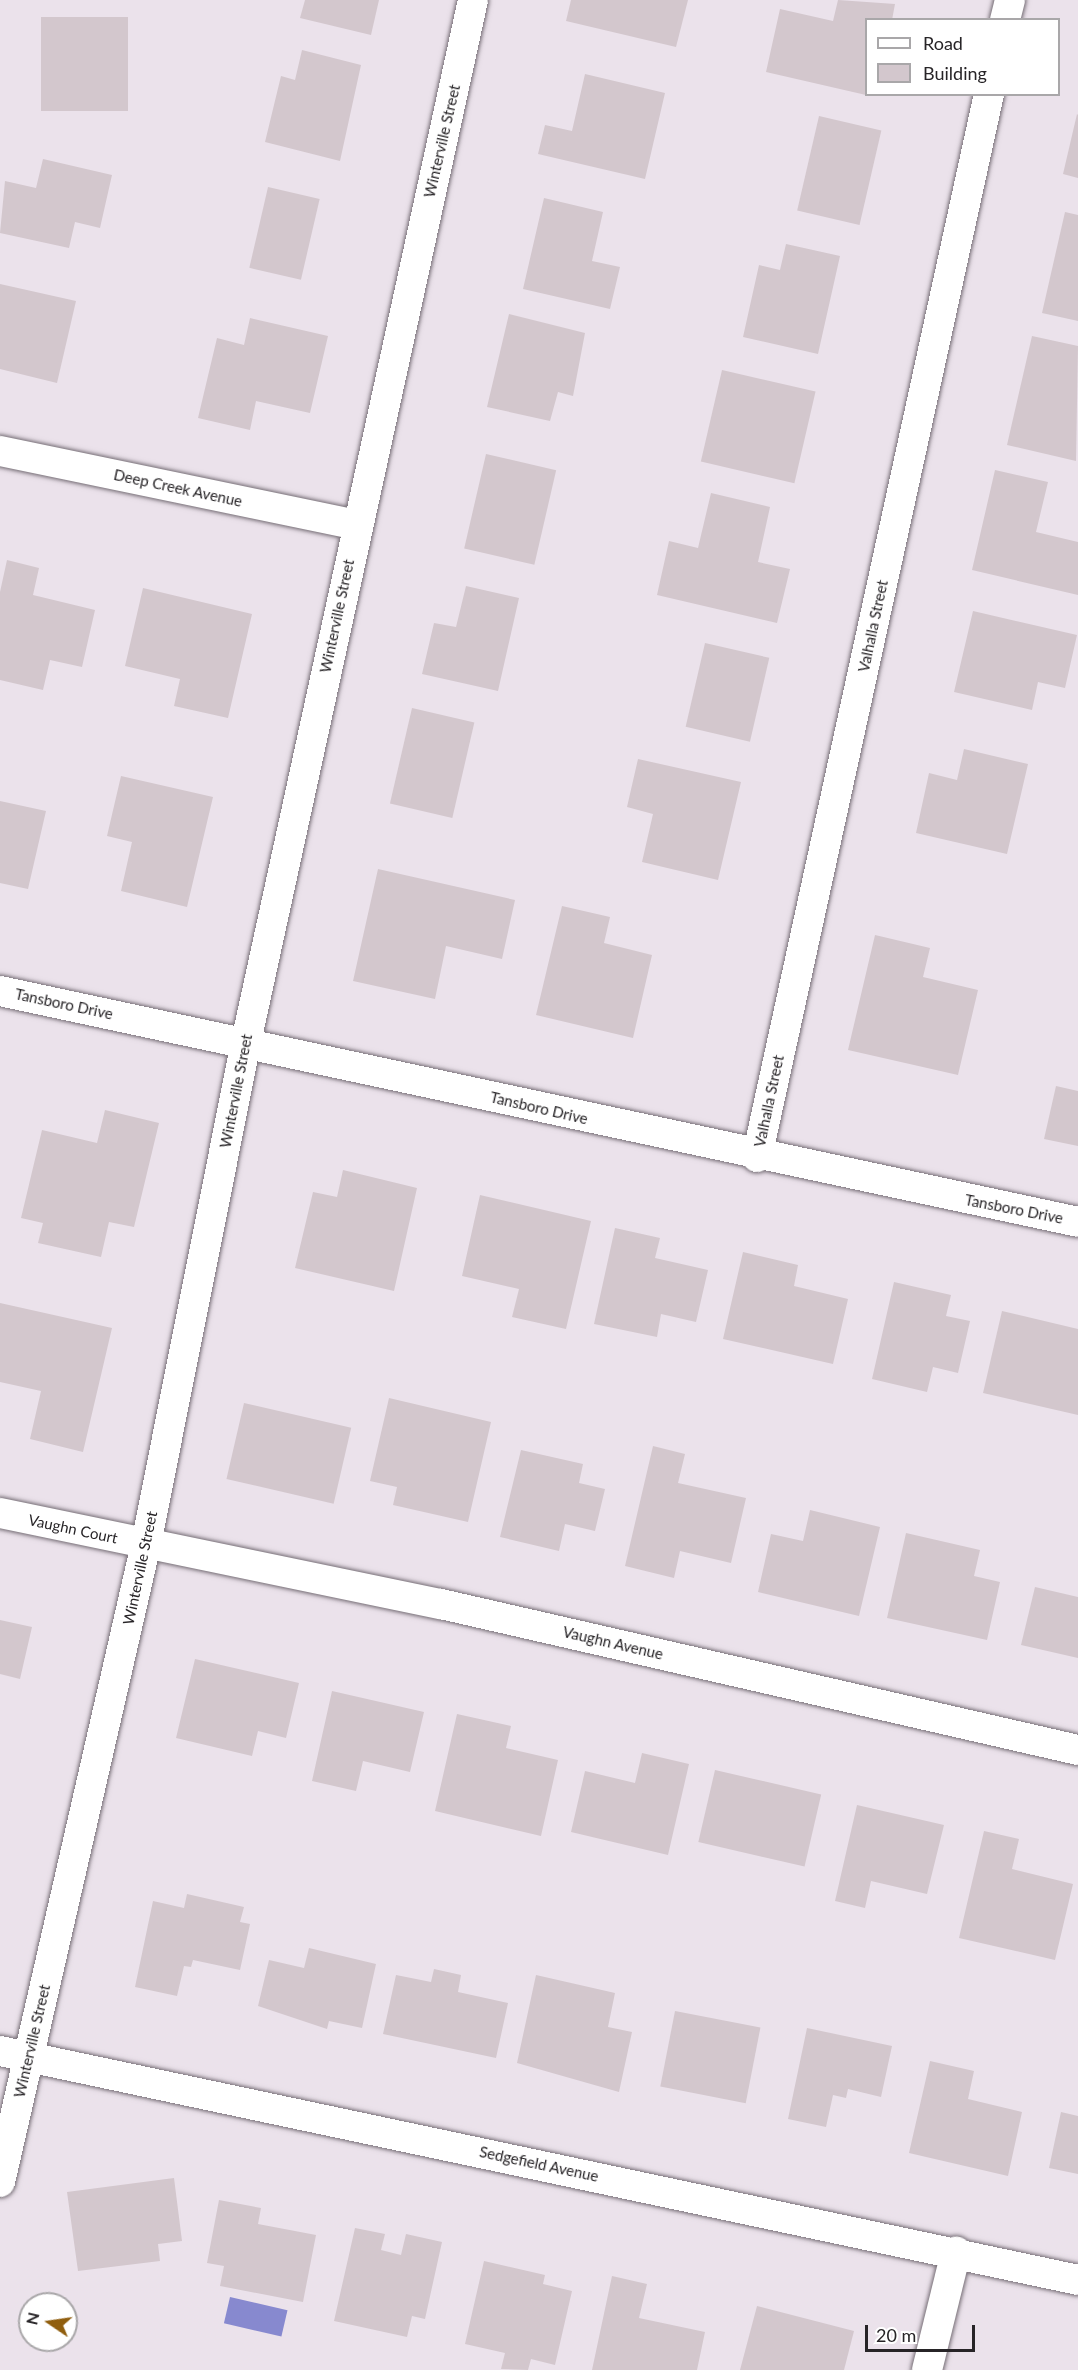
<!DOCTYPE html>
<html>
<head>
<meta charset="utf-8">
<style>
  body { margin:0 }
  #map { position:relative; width:1078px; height:2370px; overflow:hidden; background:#ebe2eb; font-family:Lato,sans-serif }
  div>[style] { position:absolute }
  .water>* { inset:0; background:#8789cf; transform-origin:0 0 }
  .building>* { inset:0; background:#d3c7cd; transform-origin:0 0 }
  .roads { filter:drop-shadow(0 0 2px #766e76) drop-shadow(0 0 2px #766e76) }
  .minor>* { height:30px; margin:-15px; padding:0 15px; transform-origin:15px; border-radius:15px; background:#fff }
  span { translate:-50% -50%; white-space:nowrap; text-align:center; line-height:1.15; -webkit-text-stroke:4.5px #fff; paint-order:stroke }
  .street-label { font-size:15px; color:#272427 }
  .legend { position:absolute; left:865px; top:18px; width:195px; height:78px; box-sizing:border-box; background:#fff; border:2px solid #a9a7a9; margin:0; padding:8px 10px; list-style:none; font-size:18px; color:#272427 }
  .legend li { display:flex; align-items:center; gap:12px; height:30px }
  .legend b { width:30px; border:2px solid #a9a7a9 }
  .north { position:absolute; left:18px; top:2292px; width:60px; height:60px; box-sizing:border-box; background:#fff; border:2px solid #a9a7a9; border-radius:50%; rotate:283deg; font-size:16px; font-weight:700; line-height:24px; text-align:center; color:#272427 }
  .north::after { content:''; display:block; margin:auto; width:21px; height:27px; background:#905e0e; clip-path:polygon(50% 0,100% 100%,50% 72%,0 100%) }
  .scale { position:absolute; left:865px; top:2325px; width:110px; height:27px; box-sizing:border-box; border:3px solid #272427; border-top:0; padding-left:8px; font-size:18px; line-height:21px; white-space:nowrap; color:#272427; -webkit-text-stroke:4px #fff; paint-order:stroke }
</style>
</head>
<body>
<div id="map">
  <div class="water">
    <i style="left:230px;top:2297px;width:59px;height:27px;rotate:13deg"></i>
  </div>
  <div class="building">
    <i style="clip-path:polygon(305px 0,379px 0,371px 35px,300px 18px)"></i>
    <i style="clip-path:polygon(571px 0,688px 0,676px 47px,566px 21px)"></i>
    <i style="clip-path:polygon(838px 0,895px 4px,892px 20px,866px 20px,866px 95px,766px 72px,780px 9px,833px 21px)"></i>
    <i style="left:41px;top:17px;width:87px;height:94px"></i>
    <i style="clip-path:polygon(302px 50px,361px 65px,340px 161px,265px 142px,281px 76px,295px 80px)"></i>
    <i style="clip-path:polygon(585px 74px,665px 93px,645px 179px,538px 154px,545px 125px,572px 131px)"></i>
    <i style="clip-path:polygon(1077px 114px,1078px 115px,1078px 178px,1063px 174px)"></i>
    <i style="left:819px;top:116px;width:64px;height:97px;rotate:13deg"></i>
    <i style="clip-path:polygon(43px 159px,112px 175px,100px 228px,75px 222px,69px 248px,0 233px,5px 181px,36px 188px)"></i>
    <i style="left:268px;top:187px;width:53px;height:83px;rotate:13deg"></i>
    <i style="clip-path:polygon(544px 198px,603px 212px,592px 261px,620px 267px,610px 309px,523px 289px)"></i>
    <i style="clip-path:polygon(1065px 212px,1078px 215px,1078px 321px,1042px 313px)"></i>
    <i style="clip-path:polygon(786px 244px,840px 256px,818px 354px,743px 337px,759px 265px,780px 270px)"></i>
    <i style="clip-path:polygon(0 284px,76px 301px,57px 383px,0 369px)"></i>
    <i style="clip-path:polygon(509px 314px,585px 333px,573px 396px,558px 392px,550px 421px,487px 407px)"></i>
    <i style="clip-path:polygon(250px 318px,328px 336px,310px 413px,256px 401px,250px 430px,198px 418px,217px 338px,244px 345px)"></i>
    <i style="clip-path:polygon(1032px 336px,1078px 346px,1076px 461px,1007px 445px)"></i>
    <i style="left:722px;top:370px;width:96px;height:94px;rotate:13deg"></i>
    <i style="left:486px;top:454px;width:72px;height:97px;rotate:13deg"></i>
    <i style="clip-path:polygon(995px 470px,1048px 482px,1036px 532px,1078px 542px,1078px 595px,972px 570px)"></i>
    <i style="clip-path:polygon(711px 493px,770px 507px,758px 562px,790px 569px,777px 623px,657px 595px,669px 541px,698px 548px)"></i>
    <i style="clip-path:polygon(7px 560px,39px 568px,33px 595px,95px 610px,82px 667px,50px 660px,43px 690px,0 680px,0 592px)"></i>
    <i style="clip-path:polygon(466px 586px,519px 598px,498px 691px,422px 674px,434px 623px,456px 627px)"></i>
    <i style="clip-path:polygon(143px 588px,252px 614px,228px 718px,174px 706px,180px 679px,125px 666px)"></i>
    <i style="clip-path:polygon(973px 611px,1077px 635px,1065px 688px,1038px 682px,1032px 710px,954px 692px)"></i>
    <i style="left:705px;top:643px;width:66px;height:86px;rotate:13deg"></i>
    <i style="left:412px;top:708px;width:64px;height:98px;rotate:13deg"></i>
    <i style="clip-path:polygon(964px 749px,1028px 764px,1007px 854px,916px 833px,929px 773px,957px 780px)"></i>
    <i style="clip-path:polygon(638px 759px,741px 782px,718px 880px,642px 862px,653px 814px,627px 807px)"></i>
    <i style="clip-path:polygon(121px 776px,213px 797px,187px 907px,121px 891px,132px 842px,107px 836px)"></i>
    <i style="clip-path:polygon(0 801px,46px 811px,28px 889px,0 883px)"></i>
    <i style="clip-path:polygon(378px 869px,515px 900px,502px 959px,446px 946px,435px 999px,353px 981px)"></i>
    <i style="clip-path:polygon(562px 906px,610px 917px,604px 943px,652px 955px,633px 1038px,536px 1015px)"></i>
    <i style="clip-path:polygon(875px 935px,930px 948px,923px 977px,978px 990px,958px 1075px,848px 1050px)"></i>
    <i style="clip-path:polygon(1056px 1086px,1078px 1091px,1078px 1146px,1044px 1139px)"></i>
    <i style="clip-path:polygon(105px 1110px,159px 1123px,134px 1227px,109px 1222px,101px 1257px,38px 1243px,43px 1223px,21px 1218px,42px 1130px,97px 1143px)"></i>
    <i style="clip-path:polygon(343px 1170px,417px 1188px,394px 1291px,295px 1268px,313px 1192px,337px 1197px)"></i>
    <i style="clip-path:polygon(480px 1195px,591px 1221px,566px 1329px,512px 1317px,519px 1289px,462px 1276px)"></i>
    <i style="clip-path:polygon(615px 1228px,660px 1238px,655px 1258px,708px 1270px,696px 1322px,661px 1314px,657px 1337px,594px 1324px)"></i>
    <i style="clip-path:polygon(743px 1252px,798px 1265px,794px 1286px,848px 1299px,833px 1364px,723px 1339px)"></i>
    <i style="clip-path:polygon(894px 1282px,951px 1295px,946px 1316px,970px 1321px,958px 1373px,933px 1367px,927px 1392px,872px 1379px)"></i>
    <i style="clip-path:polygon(0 1303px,112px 1328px,83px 1452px,30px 1439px,41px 1391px,0 1382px)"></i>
    <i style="clip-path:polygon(1002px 1311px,1078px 1329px,1078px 1415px,983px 1393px)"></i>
    <i style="clip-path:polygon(389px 1398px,491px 1422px,468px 1522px,393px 1505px,397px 1487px,370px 1481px)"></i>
    <i style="left:244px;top:1403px;width:110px;height:78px;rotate:13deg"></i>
    <i style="clip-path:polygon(653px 1446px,685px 1454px,678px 1483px,746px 1498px,731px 1563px,680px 1551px,674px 1578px,625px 1566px)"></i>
    <i style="clip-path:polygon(521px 1450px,583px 1464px,579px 1483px,605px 1489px,595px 1531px,565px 1524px,559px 1551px,500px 1537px)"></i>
    <i style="clip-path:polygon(810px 1510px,880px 1527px,859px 1616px,758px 1592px,771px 1534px,803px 1541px)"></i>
    <i style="clip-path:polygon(906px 1533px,980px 1550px,974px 1576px,1000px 1582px,987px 1640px,887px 1618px)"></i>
    <i style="clip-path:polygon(1035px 1587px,1078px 1597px,1078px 1658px,1021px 1645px)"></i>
    <i style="clip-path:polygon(0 1620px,32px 1627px,20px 1679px,0 1674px)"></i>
    <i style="clip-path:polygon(195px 1659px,299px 1683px,286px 1738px,258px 1731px,252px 1756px,176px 1738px)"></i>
    <i style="clip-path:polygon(332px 1691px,424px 1712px,410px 1772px,363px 1761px,356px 1791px,312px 1781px)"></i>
    <i style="clip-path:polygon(457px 1714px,511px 1726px,506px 1748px,558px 1760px,541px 1836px,435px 1811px)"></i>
    <i style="clip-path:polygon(642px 1753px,689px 1764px,668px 1855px,571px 1832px,585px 1771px,635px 1783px)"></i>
    <i style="left:715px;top:1770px;width:109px;height:74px;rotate:13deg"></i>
    <i style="clip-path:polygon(857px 1805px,944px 1825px,927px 1894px,871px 1881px,865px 1908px,835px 1901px)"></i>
    <i style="clip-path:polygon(984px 1831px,1019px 1839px,1012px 1869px,1073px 1884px,1055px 1960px,959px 1938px)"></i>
    <i style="clip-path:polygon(187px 1894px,244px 1907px,240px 1922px,250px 1924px,240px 1970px,193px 1960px,191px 1967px,184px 1966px,177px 1996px,135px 1987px,153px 1901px,184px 1908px)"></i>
    <i style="clip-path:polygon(309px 1948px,376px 1964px,362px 2028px,329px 2021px,327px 2029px,258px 2006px,269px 1960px,304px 1968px)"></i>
    <i style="clip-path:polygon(434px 1969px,461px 1975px,458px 1992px,508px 2003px,496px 2058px,383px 2034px,396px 1975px,431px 1982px)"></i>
    <i style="clip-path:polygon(536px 1975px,615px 1993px,608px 2027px,632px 2032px,619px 2092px,517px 2063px)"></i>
    <i style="left:675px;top:2011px;width:87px;height:77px;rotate:11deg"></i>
    <i style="clip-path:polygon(807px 2028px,892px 2046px,881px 2097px,848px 2089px,846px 2098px,833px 2095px,826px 2127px,788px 2119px)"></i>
    <i style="clip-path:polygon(930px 2061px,974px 2071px,968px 2099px,1022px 2112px,1008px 2176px,909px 2153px)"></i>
    <i style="clip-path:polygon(1061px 2112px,1078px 2116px,1078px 2174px,1049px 2168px)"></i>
    <i style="clip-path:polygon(174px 2178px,182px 2241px,158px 2244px,160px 2261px,78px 2271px,67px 2192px)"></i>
    <i style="clip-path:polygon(219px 2200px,261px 2208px,258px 2224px,316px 2235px,303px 2302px,220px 2286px,224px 2266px,207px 2263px)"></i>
    <i style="clip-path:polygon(355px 2228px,385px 2234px,381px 2250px,401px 2255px,406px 2234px,442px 2242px,425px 2319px,412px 2316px,407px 2337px,334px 2321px)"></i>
    <i style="clip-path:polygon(484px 2261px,545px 2275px,543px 2284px,572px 2291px,555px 2365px,531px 2359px,528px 2370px,501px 2369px,505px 2353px,465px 2344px)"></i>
    <i style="clip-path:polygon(612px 2276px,647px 2284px,639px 2318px,705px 2332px,697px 2370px,592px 2370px)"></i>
    <i style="clip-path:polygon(757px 2306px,854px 2331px,844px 2370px,740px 2370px)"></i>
  </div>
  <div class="roads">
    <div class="minor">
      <i style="left:1005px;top:20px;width:21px;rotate:-76deg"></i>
      <i style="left:0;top:451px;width:364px;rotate:11.7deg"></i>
      <i style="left:0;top:991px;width:1102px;rotate:12.09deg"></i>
      <i style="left:757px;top:1157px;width:1088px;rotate:-77.69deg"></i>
      <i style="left:0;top:1513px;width:450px;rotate:11.7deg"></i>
      <i style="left:441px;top:1604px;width:654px;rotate:12.91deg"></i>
      <i style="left:0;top:2051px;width:1102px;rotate:11.99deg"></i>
      <i style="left:0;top:2182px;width:654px;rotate:-77.11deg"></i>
      <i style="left:146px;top:1544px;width:512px;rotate:-78.73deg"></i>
      <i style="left:246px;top:1042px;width:1066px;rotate:-77.71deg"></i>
      <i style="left:927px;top:2370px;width:122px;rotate:-76.2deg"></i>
    </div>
  </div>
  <div class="street-label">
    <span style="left:442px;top:141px;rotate:-77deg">Winterville Street</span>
    <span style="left:178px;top:488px;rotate:12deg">Deep Creek Avenue</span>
    <span style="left:337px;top:616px;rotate:-78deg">Winterville Street</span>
    <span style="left:873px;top:626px;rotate:-78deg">Valhalla Street</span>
    <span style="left:64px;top:1004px;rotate:12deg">Tansboro Drive</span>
    <span style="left:236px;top:1091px;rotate:-79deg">Winterville Street</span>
    <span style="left:769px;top:1101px;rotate:-78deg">Valhalla Street</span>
    <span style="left:539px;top:1108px;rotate:13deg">Tansboro Drive</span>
    <span style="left:1014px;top:1209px;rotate:11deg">Tansboro Drive</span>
    <span style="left:73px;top:1529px;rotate:12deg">Vaughn Court</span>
    <span style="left:140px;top:1568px;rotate:-78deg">Winterville Street</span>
    <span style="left:613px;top:1643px;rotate:13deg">Vaughn Avenue</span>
    <span style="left:32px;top:2041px;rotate:-77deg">Winterville Street</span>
    <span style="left:539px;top:2164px;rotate:12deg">Sedgefield Avenue</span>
  </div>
  <ul class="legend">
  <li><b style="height:8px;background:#fff"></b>Road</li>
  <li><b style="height:16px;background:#d3c7cd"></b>Building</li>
  </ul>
  <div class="north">N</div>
  <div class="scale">20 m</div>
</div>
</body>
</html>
